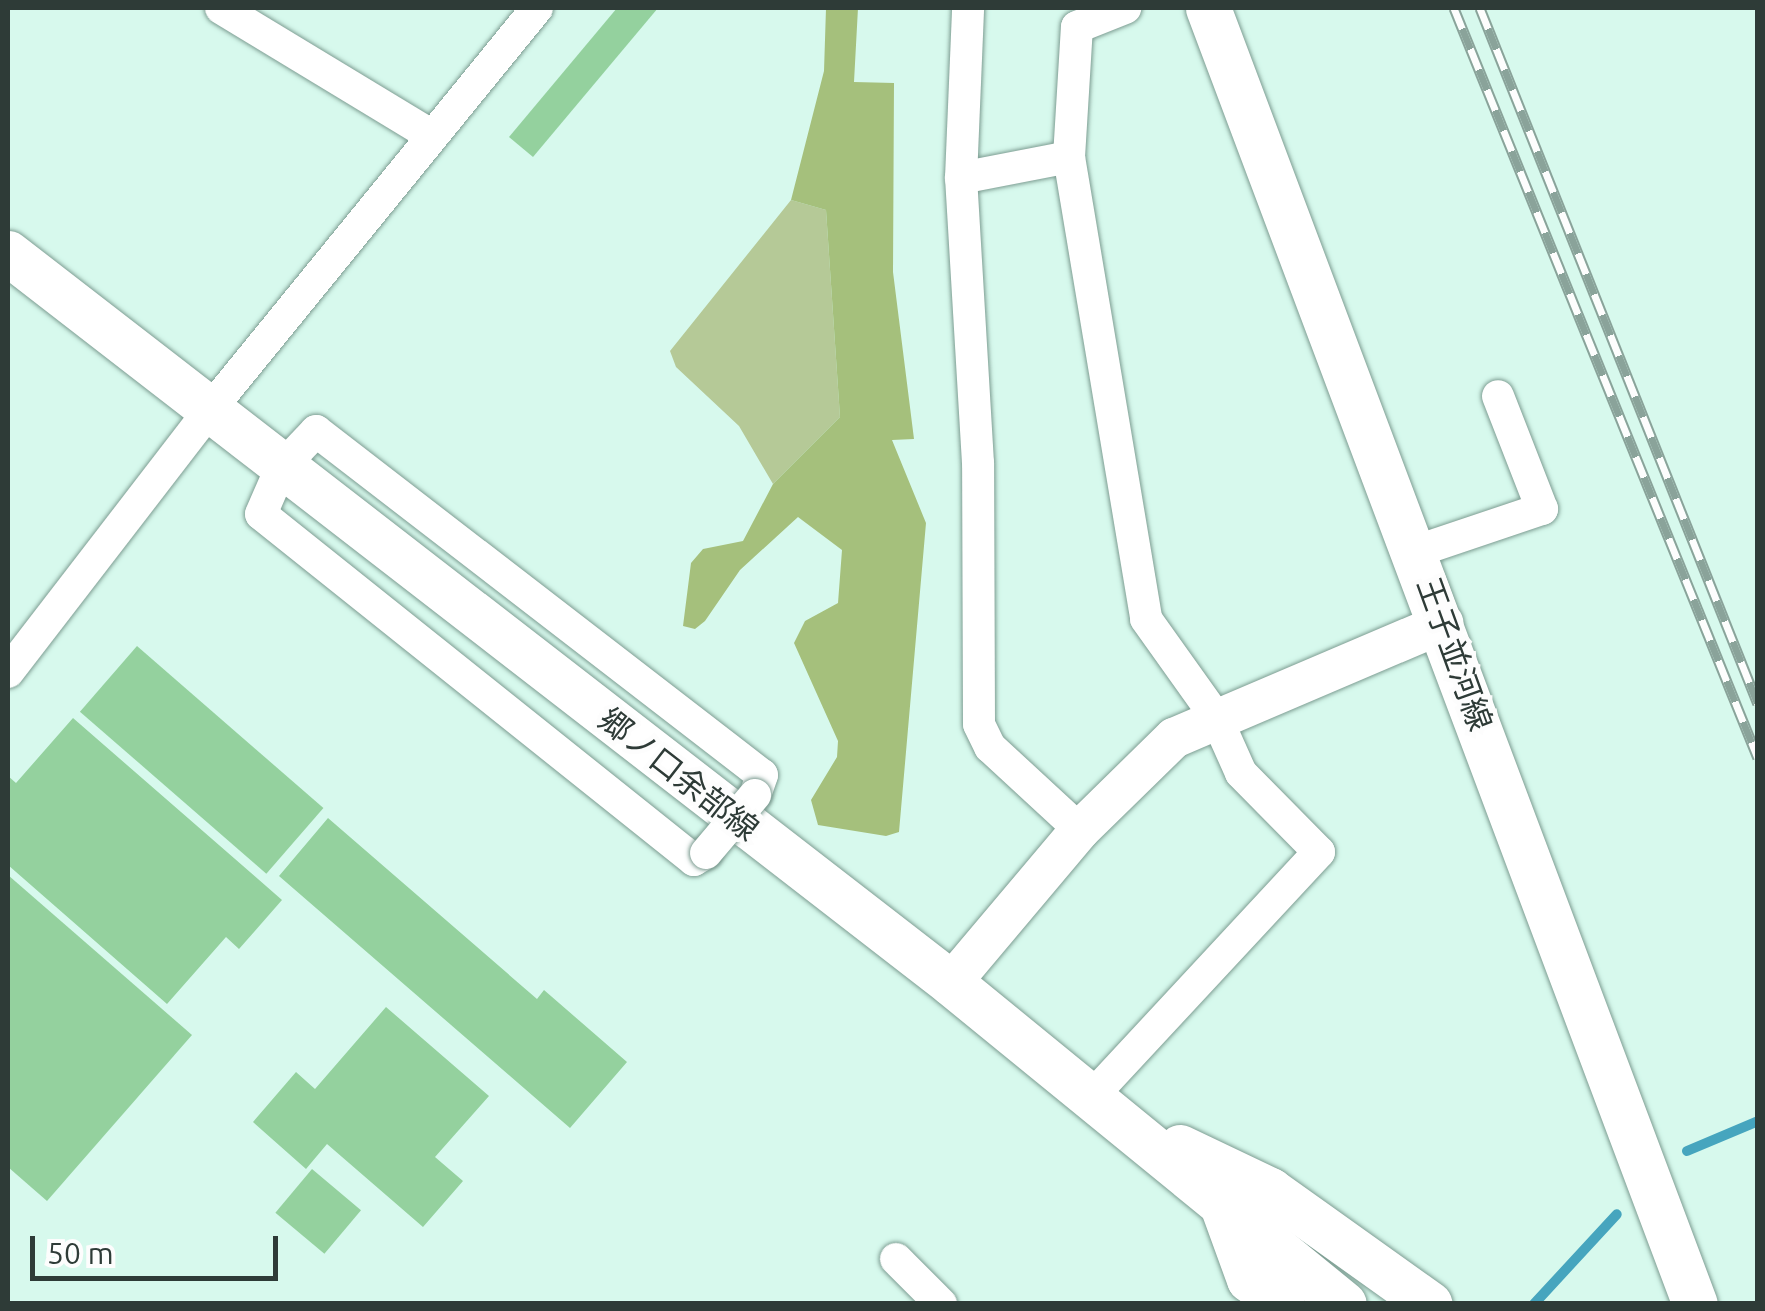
<!DOCTYPE html>
<html>
<head>
<meta charset="utf-8">
<style>
  body { margin:0 }
  #map { position:relative; width:1765px; height:1311px; overflow:hidden; background:#d7f9ed; font-family:Ubuntu,"Noto Sans JP",sans-serif }
  div>[style] { position:absolute }
  .green>* { inset:0; background:#b5c997 }
  .forest>* { inset:0; background:#a5c07c }
  .stream>* { height:10px; margin:-5px; padding:0 5px; transform-origin:5px; border-radius:5px; background:#46a5be }
  .building>* { inset:0; background:#94d19e; transform-origin:0 0 }
  .roads { filter:drop-shadow(0 0 2px #7d9d92) drop-shadow(0 0 2px #7d9d92) }
  .minor>* { height:32px; margin:-16px; padding:0 16px; transform-origin:16px; border-radius:16px; background:#fff }
  .tertiary>* { height:40px; margin:-20px; padding:0 20px; transform-origin:20px; border-radius:20px; background:#fff }
  .secondary>* { height:45px; margin:-22.5px; padding:0 22.5px; transform-origin:22.5px; border-radius:22.5px; background:#fff }
  .rail>* { height:11px; margin-top:-5.5px; transform-origin:0; background:repeating-linear-gradient(90deg,#fdfdfd 0 22px,#8aa39a 0 44px); box-sizing:border-box; border-block:2px solid #8aa39a }
  .bridges { filter:drop-shadow(0 0 2px #7d9d92) drop-shadow(0 0 2px #7d9d92) }
  .minor-bridge>* { height:32px; margin:-16px; padding:0 16px; transform-origin:16px; border-radius:16px; background:#fff }
  span { translate:-50% -50%; white-space:nowrap; text-align:center; line-height:1.15; -webkit-text-stroke:9px #fdfdfd; paint-order:stroke }
  .street-label { font-size:32px; color:#2e3b37 }
  .frame { position:absolute; inset:0; border:10px solid #2e3b37; pointer-events:none }
  .scale { position:absolute; left:30px; top:1236px; width:248px; height:45px; box-sizing:border-box; border:5px solid #2e3b37; border-top:0; padding-left:12px; font-size:30px; line-height:35px; white-space:nowrap; color:#2e3b37; -webkit-text-stroke:8px #fdfdfd; paint-order:stroke }
</style>
</head>
<body>
<div id="map">
  <div class="green">
    <i style="clip-path:polygon(791px 200px,826px 210px,840px 417px,773px 484px,739px 426px,676px 367px,670px 351px)"></i>
  </div>
  <div class="forest">
    <i style="clip-path:polygon(826px 8px,858px 8px,854px 82px,894px 83px,893px 272px,914px 439px,892px 440px,926px 523px,899px 832px,886px 836px,818px 825px,811px 800px,837px 757px,838px 741px,794px 643px,805px 621px,838px 603px,842px 550px,798px 517px,740px 570px,705px 621px,695px 629px,683px 626px,691px 563px,703px 549px,743px 541px,773px 484px,840px 417px,826px 210px,791px 200px,824px 71px)"></i>
  </div>
  <div class="stream">
    <i style="left:1687px;top:1151px;width:77px;rotate:-22.9deg"></i>
    <i style="left:1534px;top:1304px;width:122px;rotate:-47.3deg"></i>
  </div>
  <div class="building">
    <i style="clip-path:polygon(617px 8px,658px 8px,533px 157px,509px 137px)"></i>
    <i style="left:137px;top:646px;width:247px;height:87px;rotate:41deg"></i>
    <i style="clip-path:polygon(73px 718px,282px 900px,239px 949px,226px 937px,167px 1004px,8px 865px,8px 776px,16px 783px)"></i>
    <i style="clip-path:polygon(328px 818px,537px 999px,544px 990px,627px 1062px,570px 1128px,279px 876px)"></i>
    <i style="clip-path:polygon(8px 875px,192px 1035px,47px 1201px,8px 1167px)"></i>
    <i style="clip-path:polygon(386px 1007px,489px 1096px,435px 1157px,463px 1181px,423px 1227px,327px 1144px,306px 1169px,253px 1122px,296px 1072px,315px 1089px)"></i>
    <i style="left:312px;top:1169px;width:64px;height:57px;rotate:40deg"></i>
  </div>
  <div class="roads">
    <div class="minor">
      <i style="left:221px;top:8px;width:247px;rotate:31.2deg"></i>
      <i style="left:1069px;top:157px;width:468px;rotate:80.5deg"></i>
      <i style="left:1146px;top:619px;width:120px;rotate:54.5deg"></i>
      <i style="left:1216px;top:717px;width:61px;rotate:65.9deg"></i>
      <i style="left:1241px;top:773px;width:111px;rotate:45.4deg"></i>
      <i style="left:1319px;top:852px;width:335px;rotate:132.9deg"></i>
      <i style="left:961px;top:178px;width:170px;rotate:-87.6deg"></i>
      <i style="left:1417px;top:551px;width:132px;rotate:-18.6deg"></i>
      <i style="left:1542px;top:509px;width:121px;rotate:-111.3deg"></i>
      <i style="left:8px;top:672px;width:328px;rotate:-52.4deg"></i>
      <i style="left:208px;top:412px;width:521px;rotate:-50.84deg"></i>
      <i style="left:1080px;top:830px;width:122px;rotate:-137.3deg"></i>
      <i style="left:990px;top:747px;width:25px;rotate:-116deg"></i>
      <i style="left:979px;top:724px;width:261px;rotate:-90.2deg"></i>
      <i style="left:978px;top:463px;width:286px;rotate:-93.4deg"></i>
      <i style="left:961px;top:178px;width:110px;rotate:-11deg"></i>
      <i style="left:1069px;top:157px;width:130px;rotate:-86.5deg"></i>
      <i style="left:1077px;top:27px;width:52px;rotate:-21.6deg"></i>
      <i style="left:706px;top:853px;width:14px;rotate:150deg"></i>
      <i style="left:694px;top:860px;width:554px;rotate:-141.37deg"></i>
      <i style="left:261px;top:514px;width:50px;rotate:-66.5deg"></i>
      <i style="left:281px;top:468px;width:51px;rotate:-46.6deg"></i>
      <i style="left:316px;top:431px;width:563px;rotate:37.64deg"></i>
      <i style="left:762px;top:775px;width:21px;rotate:109deg"></i>
      <i style="left:896px;top:1259px;width:64px;rotate:45deg"></i>
    </div>
    <div class="tertiary">
      <i style="left:951px;top:983px;width:200px;rotate:-49.9deg"></i>
      <i style="left:1080px;top:830px;width:132px;rotate:-44.4deg"></i>
      <i style="left:1174px;top:738px;width:293px;rotate:-23.1deg"></i>
    </div>
    <div class="secondary">
      <i style="left:1208px;top:8px;width:1384px;rotate:69.41deg"></i>
      <i style="left:8px;top:253px;width:1193px;rotate:37.74deg"></i>
      <i style="left:951px;top:983px;width:507px;rotate:39.24deg"></i>
      <i style="left:1180px;top:1147px;width:100px;rotate:25.5deg"></i>
      <i style="left:1270px;top:1190px;width:196px;rotate:35.5deg"></i>
      <i style="left:1222px;top:1205px;width:79px;rotate:70deg"></i>
      <i style="left:1249px;top:1279px;width:41px;rotate:37.1deg"></i>
    </div>
  </div>
  <div class="rail">
    <i style="left:1454px;top:8px;width:809px;rotate:67.94deg"></i>
    <i style="left:1480px;top:8px;width:749px;rotate:68.23deg"></i>
  </div>
  <div class="bridges">
    <div class="minor-bridge">
      <i style="left:706px;top:853px;width:76px;rotate:-49.8deg"></i>
    </div>
  </div>
  <div class="street-label">
    <span style="left:1455px;top:654px;rotate:70deg">王子並河線</span>
    <span style="left:679px;top:774px;rotate:38deg">郷ノ口余部線</span>
  </div>
  <div class="frame"></div>
  <div class="scale">50 m</div>
</div>
</body>
</html>
